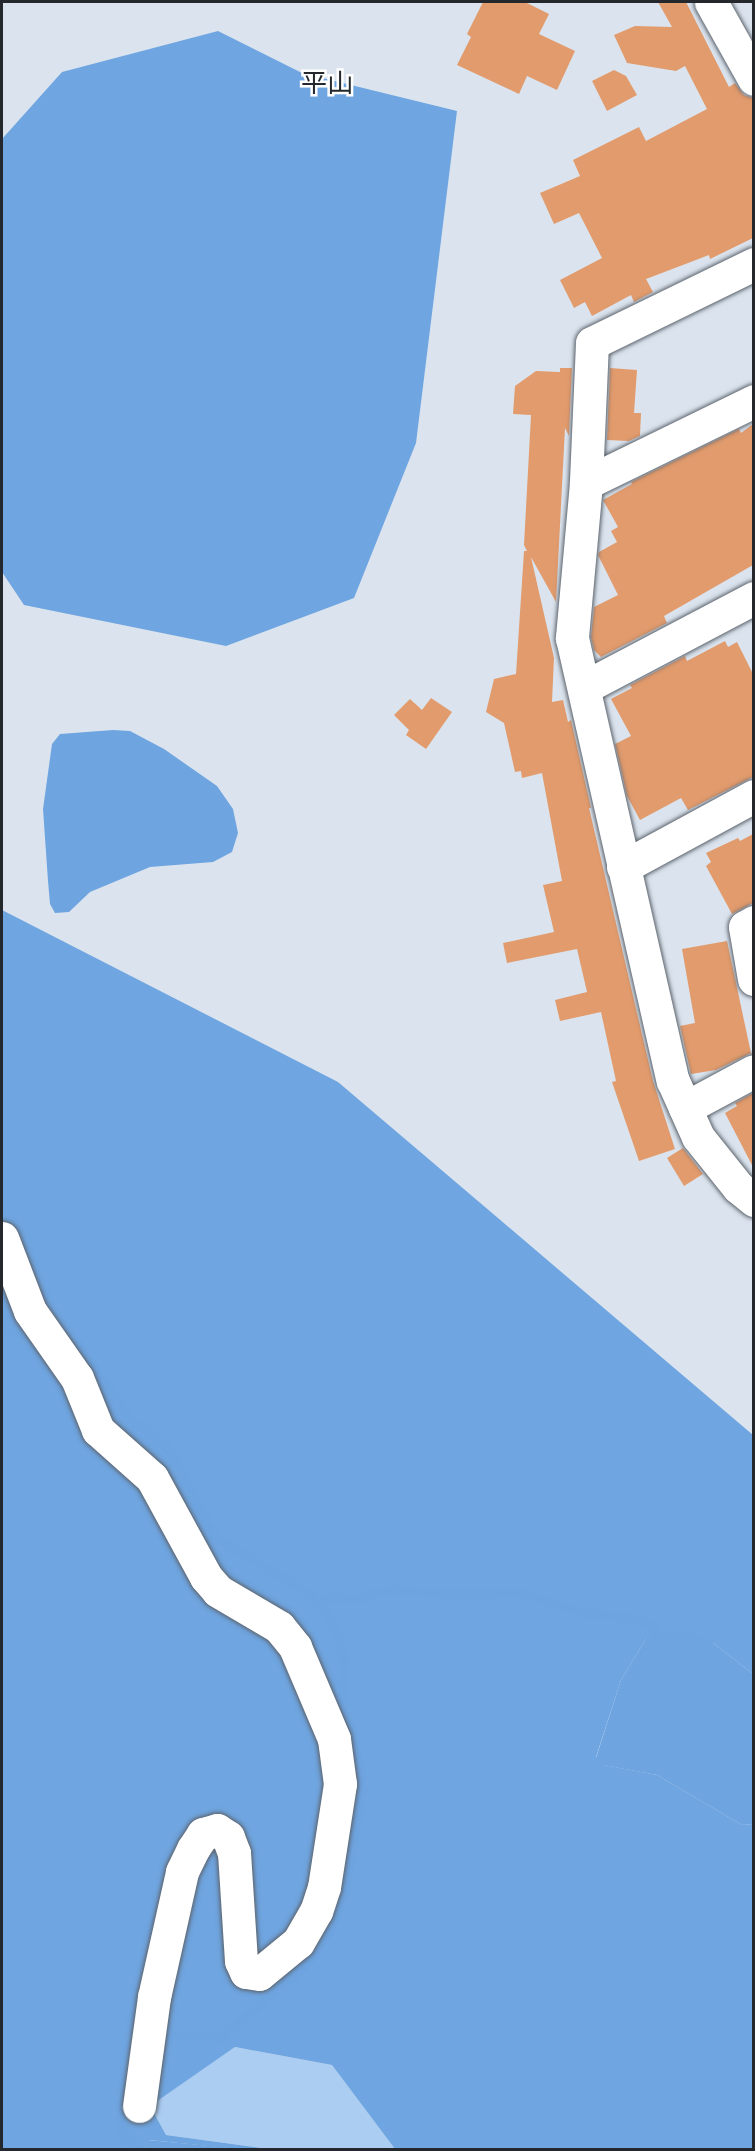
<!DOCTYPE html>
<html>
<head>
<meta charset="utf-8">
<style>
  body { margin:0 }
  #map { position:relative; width:755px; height:2151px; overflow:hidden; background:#dbe4ee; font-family:Figtree,"Noto Sans JP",sans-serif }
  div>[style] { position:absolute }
  .green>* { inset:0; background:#abcdf2 }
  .forest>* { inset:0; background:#6fa5e0 }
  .water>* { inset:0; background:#6ea4e0 }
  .stream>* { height:8px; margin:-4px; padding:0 4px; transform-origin:4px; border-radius:4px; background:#6ea4e0 }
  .building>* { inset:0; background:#e29b6c }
  .roads { filter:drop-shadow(0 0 2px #5c636c) drop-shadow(0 0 2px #5c636c) }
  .street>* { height:33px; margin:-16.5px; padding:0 16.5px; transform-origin:16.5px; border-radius:16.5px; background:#fff }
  span { translate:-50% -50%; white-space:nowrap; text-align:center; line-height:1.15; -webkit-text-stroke:5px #fff; paint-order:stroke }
  .quarter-label { font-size:26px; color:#24272b }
  .frame { position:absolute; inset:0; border:3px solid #24272b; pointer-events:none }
</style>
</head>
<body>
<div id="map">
  <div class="green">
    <i style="clip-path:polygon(235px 2047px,332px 2065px,395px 2149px,268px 2149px,166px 2135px,149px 2106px)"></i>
  </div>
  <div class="forest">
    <i style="clip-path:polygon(218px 31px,302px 73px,457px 111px,416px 443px,354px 598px,226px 646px,24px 605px,2px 572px,2px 139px,62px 72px)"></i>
    <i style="clip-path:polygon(2px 910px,338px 1082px,753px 1435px,753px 1674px,713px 1643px,646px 1639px,621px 1680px,596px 1757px,604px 1765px,657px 1775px,742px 1825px,753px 1824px,753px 2149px,395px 2149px,332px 2065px,235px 2047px,150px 2106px,166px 2135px,268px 2149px,238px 2149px,149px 2140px,146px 2149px,2px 2149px)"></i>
  </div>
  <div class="water">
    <i style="clip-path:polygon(113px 730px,130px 731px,164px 749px,217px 786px,233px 809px,238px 833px,232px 852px,213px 862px,150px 867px,90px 892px,69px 912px,55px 913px,50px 904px,48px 881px,43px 809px,52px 744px,60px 734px)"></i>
    <i style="clip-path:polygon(662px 1631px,686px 1631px,713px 1643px,753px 1674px,753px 1824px,742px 1825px,657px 1775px,603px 1765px,596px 1758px,621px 1680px,646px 1639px)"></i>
    <i style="clip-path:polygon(148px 2140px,233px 2148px,238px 2149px,146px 2149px)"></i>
  </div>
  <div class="stream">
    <i style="left:2px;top:1327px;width:7px;rotate:45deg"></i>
    <i style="left:7px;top:1332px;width:30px;rotate:8deg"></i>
    <i style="left:61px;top:1339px;width:17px;rotate:17deg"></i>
    <i style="left:77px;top:1344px;width:87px;rotate:54.3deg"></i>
    <i style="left:128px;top:1415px;width:52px;rotate:40.4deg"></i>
    <i style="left:168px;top:1449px;width:18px;rotate:56deg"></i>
    <i style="left:178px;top:1464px;width:74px;rotate:62.7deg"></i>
    <i style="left:212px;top:1530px;width:15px;rotate:48deg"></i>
    <i style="left:222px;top:1541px;width:104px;rotate:31.2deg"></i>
    <i style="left:311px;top:1595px;width:16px;rotate:47deg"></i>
    <i style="left:322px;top:1607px;width:32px;rotate:60deg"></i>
    <i style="left:338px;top:1635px;width:28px;rotate:77deg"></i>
    <i style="left:344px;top:1662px;width:53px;rotate:91.1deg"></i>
    <i style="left:343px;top:1715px;width:56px;rotate:71.2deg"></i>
    <i style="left:361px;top:1768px;width:22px;rotate:85deg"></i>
    <i style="left:363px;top:1790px;width:107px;rotate:99.7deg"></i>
    <i style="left:345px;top:1895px;width:41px;rotate:112.8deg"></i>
    <i style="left:329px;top:1933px;width:47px;rotate:126.4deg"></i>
    <i style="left:301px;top:1971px;width:103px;rotate:140.1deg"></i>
    <i style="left:222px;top:2037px;width:52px;rotate:-178.9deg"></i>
    <i style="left:170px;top:2036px;width:16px;rotate:-165deg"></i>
    <i style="left:316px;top:1601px;width:19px;rotate:-12deg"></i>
    <i style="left:335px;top:1597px;width:13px;rotate:13deg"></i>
    <i style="left:348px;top:1600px;width:12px;rotate:-5deg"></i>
    <i style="left:360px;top:1599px;width:15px;rotate:-23deg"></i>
    <i style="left:374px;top:1593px;width:18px;rotate:-9deg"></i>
    <i style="left:392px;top:1590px;width:68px;rotate:4.2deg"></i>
    <i style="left:460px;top:1595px;width:59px;rotate:-1.9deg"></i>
    <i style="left:519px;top:1593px;width:64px;rotate:17.3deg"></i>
    <i style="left:580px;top:1612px;width:66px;rotate:7.9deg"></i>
    <i style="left:645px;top:1621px;width:9px;rotate:32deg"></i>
    <i style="left:653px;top:1626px;width:14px;rotate:69deg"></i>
    <i style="left:125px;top:2095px;width:26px;rotate:101deg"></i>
    <i style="left:120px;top:2121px;width:16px;rotate:75deg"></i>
    <i style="left:124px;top:2136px;width:21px;rotate:41deg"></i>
  </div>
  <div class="building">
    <i style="clip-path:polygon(483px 2px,525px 2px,549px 14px,539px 34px,575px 51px,557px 90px,527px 76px,519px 94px,457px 65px,471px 37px,467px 34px)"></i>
    <i style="clip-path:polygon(658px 2px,686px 2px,729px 87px,735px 83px,744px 95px,753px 98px,753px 238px,710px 259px,709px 255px,646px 279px,653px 292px,634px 302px,631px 295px,592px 316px,585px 302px,574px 308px,560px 280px,602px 258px,579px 213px,554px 224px,540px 193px,580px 176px,573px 160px,639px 127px,646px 141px,707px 109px,685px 66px,676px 71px,627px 63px,614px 35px,635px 26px,672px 27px)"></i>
    <i style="clip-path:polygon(614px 70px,626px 76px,637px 95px,607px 111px,592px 81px)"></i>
    <i style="clip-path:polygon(560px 368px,572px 368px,569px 436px,565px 428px,556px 602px,531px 557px,554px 658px,552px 702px,563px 700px,568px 722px,571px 720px,591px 808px,589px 808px,653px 1081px,675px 1149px,639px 1161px,612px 1082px,616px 1081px,601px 1012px,560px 1021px,555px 1000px,587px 992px,577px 949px,507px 963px,503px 943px,554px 932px,543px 885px,562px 881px,542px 773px,522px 778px,521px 771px,515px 772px,504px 723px,486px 712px,494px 679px,516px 674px,524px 551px,527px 551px,524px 545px,531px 415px,513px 414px,515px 386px,536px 371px,560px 372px)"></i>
    <i style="clip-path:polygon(610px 368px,637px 370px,634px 413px,641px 413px,640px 436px,629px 441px,607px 440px)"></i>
    <i style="clip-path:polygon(753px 424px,753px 565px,664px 616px,667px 623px,601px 657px,594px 650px,591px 637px,594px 607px,618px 595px,598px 555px,599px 552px,617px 542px,611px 531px,618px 527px,603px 500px,632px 484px,631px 482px,739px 429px,741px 433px)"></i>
    <i style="clip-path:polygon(725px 641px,728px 647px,737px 642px,753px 674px,753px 777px,688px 810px,681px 798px,640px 820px,627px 796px,615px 744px,631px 736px,611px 699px,632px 688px,630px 685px,685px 656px,687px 661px)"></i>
    <i style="clip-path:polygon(431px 698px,452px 712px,426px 749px,406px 735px,409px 730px,394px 715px,410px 699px,422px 710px)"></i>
    <i style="clip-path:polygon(753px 834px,753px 903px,732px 914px,706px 866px,711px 862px,706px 853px,738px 838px,740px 841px)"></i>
    <i style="clip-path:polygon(727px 941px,751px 1053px,716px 1070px,691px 1074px,680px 1026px,695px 1023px,682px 949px)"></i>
    <i style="clip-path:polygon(753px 1093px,753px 1167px,725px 1113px,737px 1106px,735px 1103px)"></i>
    <i style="clip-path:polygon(683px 1148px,703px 1174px,684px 1186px,667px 1158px)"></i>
  </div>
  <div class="roads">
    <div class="street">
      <i style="left:711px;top:2px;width:88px;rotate:60.8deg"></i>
      <i style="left:754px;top:264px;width:180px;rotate:154deg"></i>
      <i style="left:592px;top:343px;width:140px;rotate:92.5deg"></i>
      <i style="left:586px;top:483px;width:156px;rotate:95.2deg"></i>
      <i style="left:572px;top:638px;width:454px;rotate:77.2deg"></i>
      <i style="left:673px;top:1081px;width:61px;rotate:65.9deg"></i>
      <i style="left:698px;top:1137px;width:64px;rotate:51.3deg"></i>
      <i style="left:738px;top:1187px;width:21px;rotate:39deg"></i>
      <i style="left:586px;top:483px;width:187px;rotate:-26deg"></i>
      <i style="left:585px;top:687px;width:191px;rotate:-27.8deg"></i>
      <i style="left:623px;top:867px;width:149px;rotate:-28.5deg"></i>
      <i style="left:754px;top:922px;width:10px;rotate:151deg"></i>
      <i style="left:745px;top:927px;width:53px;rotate:80.2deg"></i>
      <i style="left:685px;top:1108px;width:78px;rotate:-28.2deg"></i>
      <i style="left:2px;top:1238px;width:78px;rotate:69deg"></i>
      <i style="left:30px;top:1311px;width:82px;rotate:55deg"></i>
      <i style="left:77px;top:1378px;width:56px;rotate:68deg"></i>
      <i style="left:98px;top:1430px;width:72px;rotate:41.6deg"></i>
      <i style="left:152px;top:1478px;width:113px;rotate:61.4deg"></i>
      <i style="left:206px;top:1577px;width:18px;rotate:49deg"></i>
      <i style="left:218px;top:1591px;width:71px;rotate:30.5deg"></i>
      <i style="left:279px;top:1627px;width:26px;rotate:51deg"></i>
      <i style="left:295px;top:1647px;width:100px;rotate:67deg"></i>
      <i style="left:334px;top:1739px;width:45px;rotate:82.4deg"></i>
      <i style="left:340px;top:1784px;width:104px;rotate:98.8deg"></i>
      <i style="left:324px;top:1887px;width:25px;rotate:108deg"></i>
      <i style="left:316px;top:1911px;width:36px;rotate:120deg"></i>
      <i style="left:298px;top:1942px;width:50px;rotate:140.6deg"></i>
      <i style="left:259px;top:1974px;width:13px;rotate:-171deg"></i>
      <i style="left:246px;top:1972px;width:12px;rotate:-114deg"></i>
      <i style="left:241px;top:1961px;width:108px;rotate:-93.7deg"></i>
      <i style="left:234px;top:1853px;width:17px;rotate:-111deg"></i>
      <i style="left:228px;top:1837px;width:13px;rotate:-148deg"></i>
      <i style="left:217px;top:1830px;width:15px;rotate:164deg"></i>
      <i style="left:203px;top:1834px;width:18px;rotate:124deg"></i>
      <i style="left:193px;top:1849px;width:25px;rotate:116deg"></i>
      <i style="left:182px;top:1872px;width:128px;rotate:102.6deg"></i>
      <i style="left:154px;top:1997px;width:110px;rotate:97.8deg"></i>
    </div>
  </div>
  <div class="quarter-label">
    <span style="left:327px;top:84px">平山</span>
  </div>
  <div class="frame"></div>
</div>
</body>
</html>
